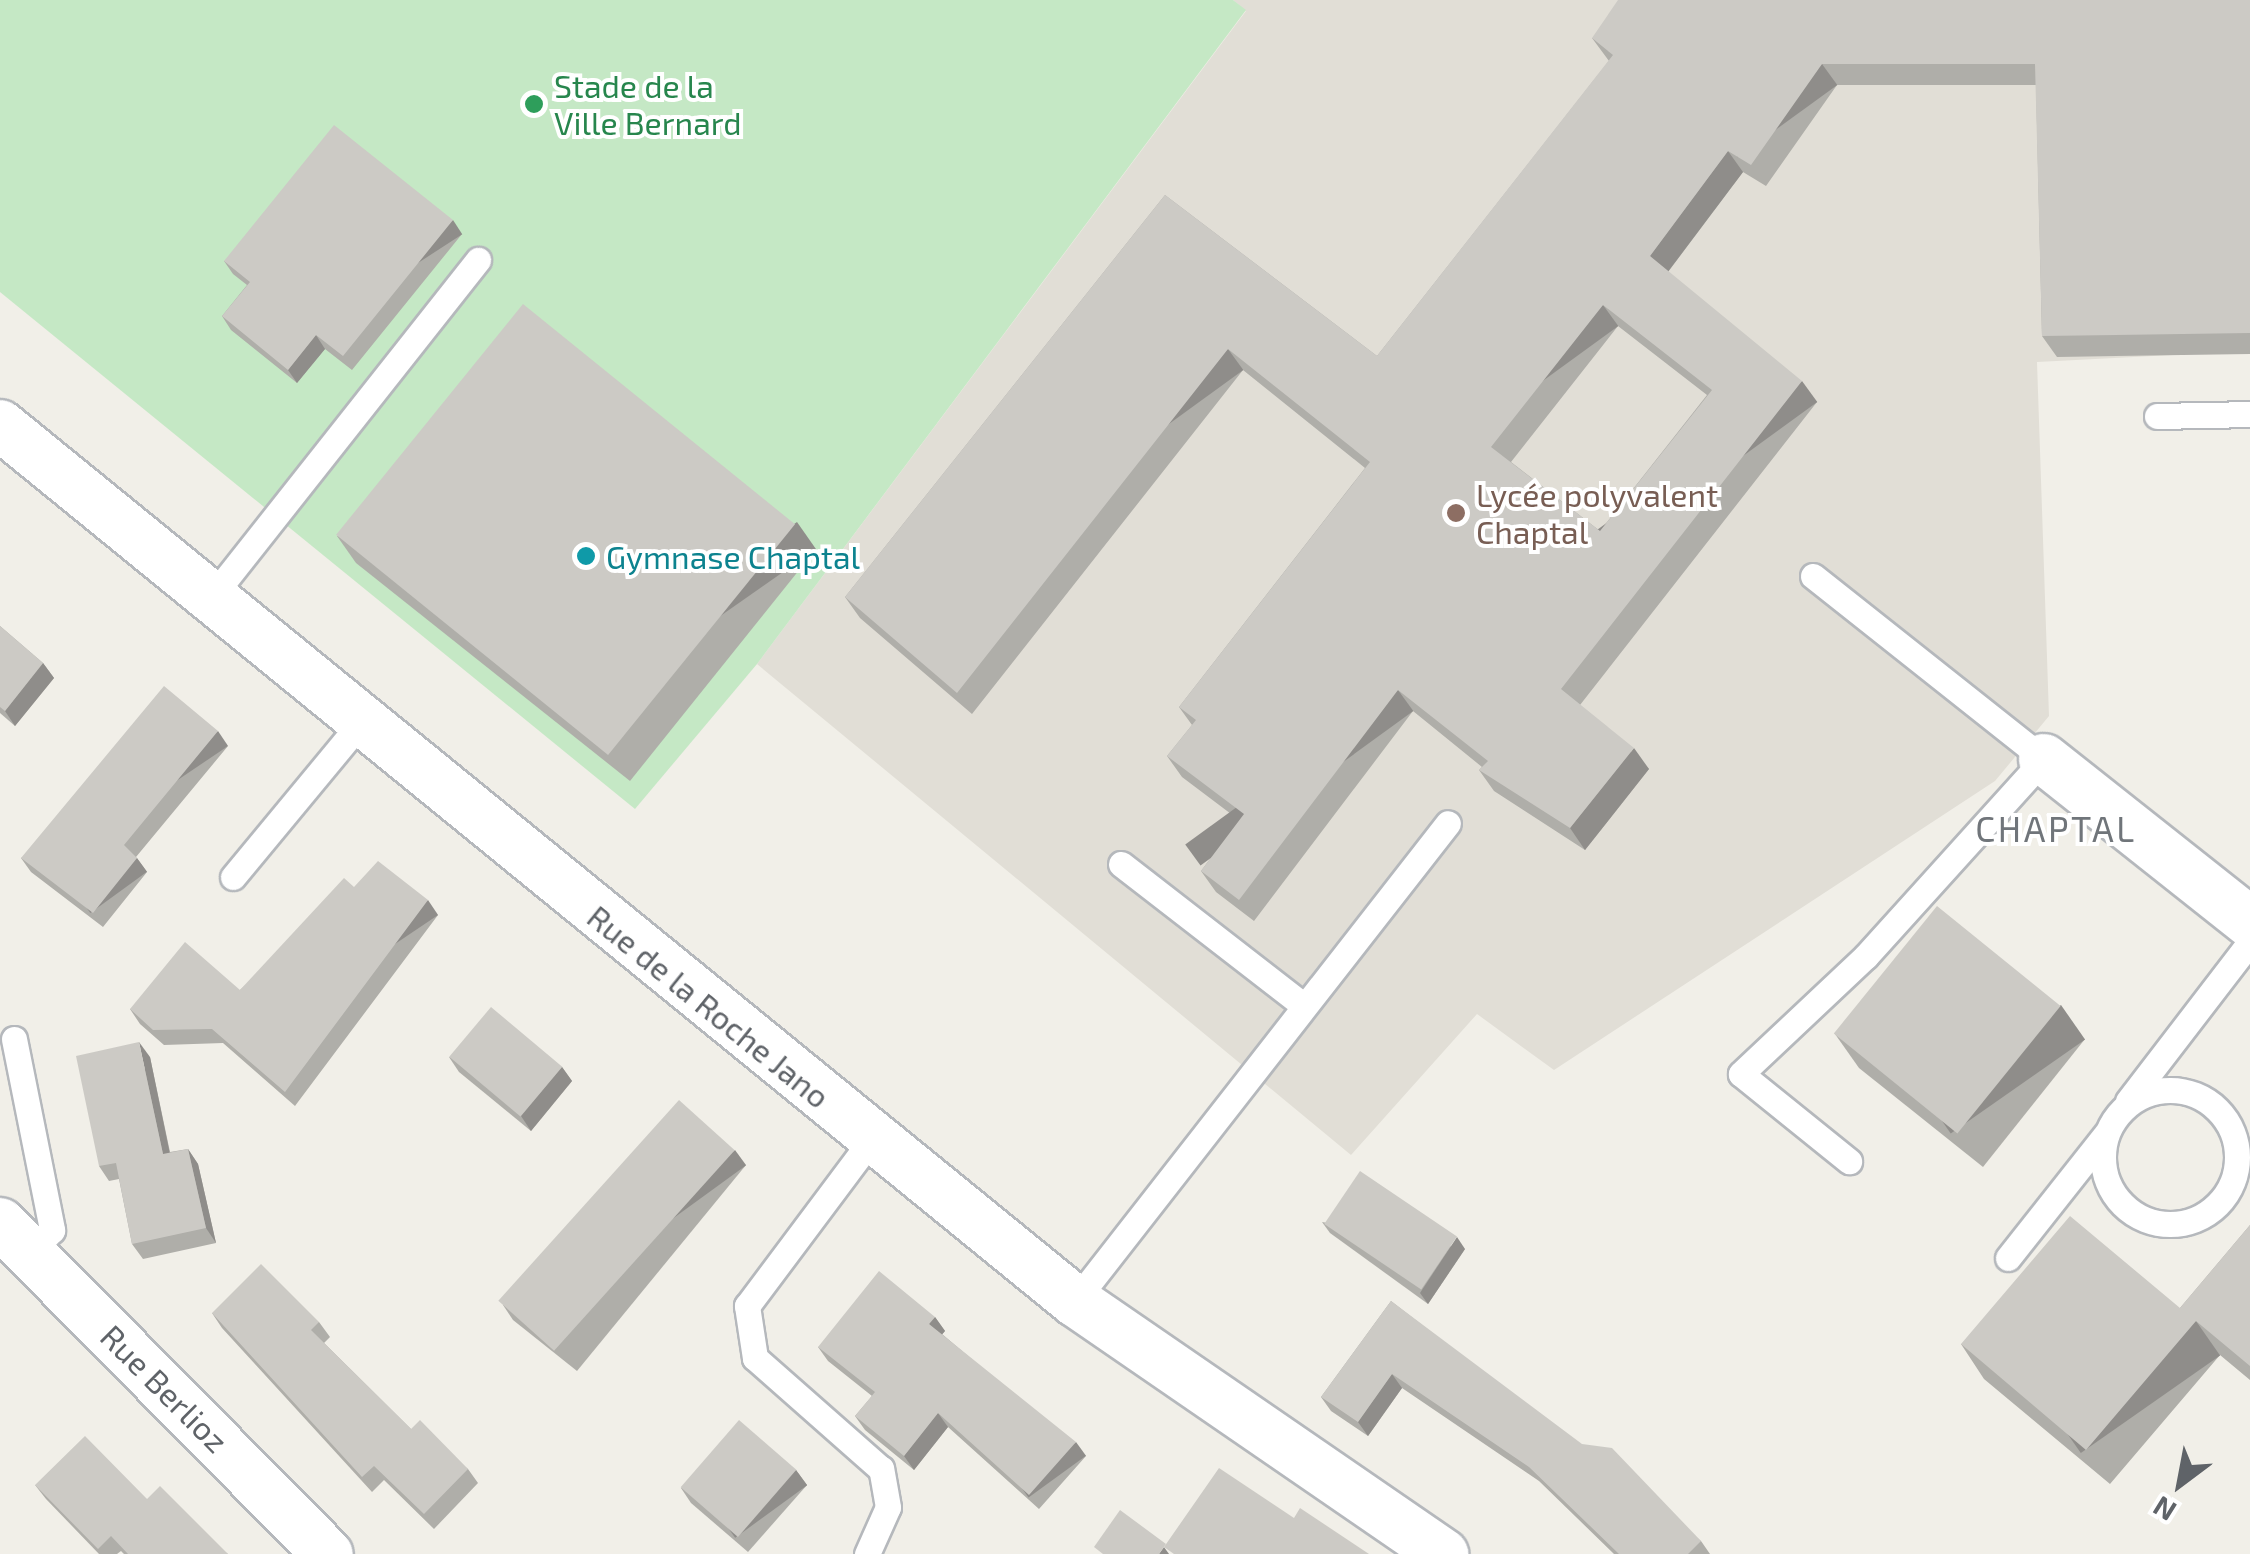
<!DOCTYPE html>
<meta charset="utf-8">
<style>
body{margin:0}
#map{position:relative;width:2250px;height:1554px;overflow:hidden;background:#f1efe8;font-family:"Exo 2",sans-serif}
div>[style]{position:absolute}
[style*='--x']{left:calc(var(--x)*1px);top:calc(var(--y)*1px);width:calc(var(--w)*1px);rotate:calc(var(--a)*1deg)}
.education>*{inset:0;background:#e1ded6}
.green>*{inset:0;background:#c5e8c5}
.roads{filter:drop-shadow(2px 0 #b5b8bc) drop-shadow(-2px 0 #b5b8bc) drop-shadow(0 2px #b5b8bc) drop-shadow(0 -2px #b5b8bc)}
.service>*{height:25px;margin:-12.5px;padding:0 12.5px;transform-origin:12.5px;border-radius:12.5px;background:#fff}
.service>.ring{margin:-12.5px;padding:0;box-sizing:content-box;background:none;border:25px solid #fff;border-radius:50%}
.minor>*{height:50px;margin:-25px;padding:0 25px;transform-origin:25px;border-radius:25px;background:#fff}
.wall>*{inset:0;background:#afaea9}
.shaded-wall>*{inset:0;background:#8f8d8a;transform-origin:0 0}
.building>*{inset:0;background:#cccac5;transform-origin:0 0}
.dots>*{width:28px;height:28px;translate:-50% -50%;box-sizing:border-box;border:5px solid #fff;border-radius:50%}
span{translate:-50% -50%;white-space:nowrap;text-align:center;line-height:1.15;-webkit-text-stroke:8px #fff;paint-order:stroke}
.leisure-label{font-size:32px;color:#27864d}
.left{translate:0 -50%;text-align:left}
.education-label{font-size:32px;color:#785e54}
.culture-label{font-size:32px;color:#0d838f}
.street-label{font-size:32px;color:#5f6368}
.neighbourhood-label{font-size:35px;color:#70757a;letter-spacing:2.5px}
.north{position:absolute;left:2130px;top:1434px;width:100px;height:100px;-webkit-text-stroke:8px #fff;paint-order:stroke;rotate:212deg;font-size:28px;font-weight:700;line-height:40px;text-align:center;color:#5f6368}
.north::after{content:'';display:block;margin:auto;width:35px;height:45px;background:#5f6368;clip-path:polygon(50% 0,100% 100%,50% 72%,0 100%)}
</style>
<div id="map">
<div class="education">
<div style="clip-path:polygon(1233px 0,2250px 0,2250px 351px,2037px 362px,2049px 716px,1995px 781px,1554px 1070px,1477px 1014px,1351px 1155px,757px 664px,1246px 11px)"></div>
</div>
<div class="green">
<div style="clip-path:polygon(0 0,1233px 0,1246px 10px,757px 664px,635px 809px,0 292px)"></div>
</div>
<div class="roads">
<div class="service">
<div style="--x:2157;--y:416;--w:93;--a:-1.2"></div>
<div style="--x:1813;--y:576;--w:295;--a:38.4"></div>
<div style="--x:2044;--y:759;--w:266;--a:132.1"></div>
<div style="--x:1866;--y:956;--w:172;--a:136.7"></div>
<div style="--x:1741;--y:1074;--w:139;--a:38.9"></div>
<div style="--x:211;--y:598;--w:431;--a:-51.7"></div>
<div style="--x:1121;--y:864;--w:230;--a:37.8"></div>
<div style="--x:233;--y:877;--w:202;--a:-50.4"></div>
<div style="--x:14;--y:1039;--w:195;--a:78.7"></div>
<div style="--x:52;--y:1230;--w:32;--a:134"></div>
<div class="ring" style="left:2103px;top:1090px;width:109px;height:109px"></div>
<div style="--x:2128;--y:1101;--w:200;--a:-52.5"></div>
<div style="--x:2008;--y:1258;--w:158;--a:-51.7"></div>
<div style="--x:1075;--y:1301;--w:606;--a:-52.03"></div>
<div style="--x:867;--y:1554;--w:51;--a:-65.9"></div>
<div style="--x:888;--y:1507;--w:39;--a:-100"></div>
<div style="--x:881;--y:1469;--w:168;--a:-138.6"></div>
<div style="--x:755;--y:1358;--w:53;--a:-98.7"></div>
<div style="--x:747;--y:1306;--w:207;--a:-53.2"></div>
</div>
<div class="minor">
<div style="--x:0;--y:425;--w:1387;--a:39.18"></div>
<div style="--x:1075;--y:1301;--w:447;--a:34.5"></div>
<div style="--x:2044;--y:759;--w:263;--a:38.4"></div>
<div style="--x:0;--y:1223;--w:466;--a:45.3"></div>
</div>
</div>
<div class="wall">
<div style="clip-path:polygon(evenodd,2250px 0,2250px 354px,2057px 357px,2042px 336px,2036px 85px,1837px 85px,1766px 186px,1743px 172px,1668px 272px,1817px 402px,1580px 705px,1649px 769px,1585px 850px,1494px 791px,1479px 770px,1482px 767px,1413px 711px,1254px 921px,1216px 892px,1201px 871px,1239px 820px,1182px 777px,1167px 756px,1192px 725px,1179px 707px,1365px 468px,1243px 370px,972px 714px,860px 618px,845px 597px,1165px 195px,1377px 356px,1609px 61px,1592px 38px,2250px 0,1618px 326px,1707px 395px,1600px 531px,1511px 462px,1618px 326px)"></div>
<div style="clip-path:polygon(462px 234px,352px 370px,325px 349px,297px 383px,231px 330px,222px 316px,247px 285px,233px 274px,224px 261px)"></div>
<div style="clip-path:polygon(337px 536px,816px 549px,630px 781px,356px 563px)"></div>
<div style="clip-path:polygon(0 626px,43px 663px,54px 678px,15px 726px,0 713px)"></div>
<div style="clip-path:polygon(228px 746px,136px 857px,147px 872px,103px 927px,31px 872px,21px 858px)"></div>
<div style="clip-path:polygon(354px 887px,438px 915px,295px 1106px,223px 1043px,164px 1045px,140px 1024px,130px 1009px,240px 990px)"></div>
<div style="clip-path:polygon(1835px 1034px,2085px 1039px,1983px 1167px,1859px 1068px)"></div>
<div style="clip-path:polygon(150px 1057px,170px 1152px,188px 1149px,198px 1164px,216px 1243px,143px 1259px,132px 1244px,119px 1179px,109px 1181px,99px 1166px)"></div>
<div style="clip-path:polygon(449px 1057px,562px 1067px,572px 1081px,531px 1131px,459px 1072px)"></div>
<div style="clip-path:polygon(746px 1165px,577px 1371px,513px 1320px,503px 1305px)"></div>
<div style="clip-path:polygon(1322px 1222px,1465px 1249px,1428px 1304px,1330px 1233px)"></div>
<div style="clip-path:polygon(2250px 1225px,2250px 1380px,2220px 1355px,2110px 1484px,1984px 1379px,1961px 1344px,2180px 1308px)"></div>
<div style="clip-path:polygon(1391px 1301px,1701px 1541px,1710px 1554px,1614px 1554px,1539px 1481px,1402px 1388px,1368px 1436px,1331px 1411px,1321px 1397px)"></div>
<div style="clip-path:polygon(212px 1313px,319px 1322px,330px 1337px,324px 1343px,411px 1429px,468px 1469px,478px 1483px,434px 1529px,384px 1480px,372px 1492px,222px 1328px)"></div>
<div style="clip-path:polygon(935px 1317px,945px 1331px,942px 1334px,1086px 1456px,1039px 1509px,948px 1427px,914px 1470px,865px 1430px,855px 1416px,872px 1396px,828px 1361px,818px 1347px)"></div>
<div style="clip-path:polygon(796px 1470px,807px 1485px,748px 1552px,691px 1503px,681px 1488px)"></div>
<div style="clip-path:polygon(35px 1485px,147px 1499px,228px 1554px,124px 1554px,121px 1551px,117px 1554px,99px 1554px,46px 1499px)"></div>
</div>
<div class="shaded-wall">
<div style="left:1822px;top:64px;width:26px;height:123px;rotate:54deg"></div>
<div style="clip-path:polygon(1728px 151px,1743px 172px,1664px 277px,1650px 256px)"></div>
<div style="left:453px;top:220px;width:17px;height:175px;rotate:57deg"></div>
<div style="left:1603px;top:305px;width:26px;height:181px;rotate:54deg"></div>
<div style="clip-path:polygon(316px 335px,325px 349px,297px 383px,288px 370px)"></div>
<div style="left:1228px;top:349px;width:26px;height:438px;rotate:54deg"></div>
<div style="left:1802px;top:381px;width:26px;height:391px;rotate:54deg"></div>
<div style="left:797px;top:522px;width:33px;height:297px;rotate:55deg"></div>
<div style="clip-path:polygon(43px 663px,54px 678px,15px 726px,5px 711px)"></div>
<div style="left:1398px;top:690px;width:26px;height:263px;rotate:54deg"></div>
<div style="left:218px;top:731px;width:18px;height:148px;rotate:56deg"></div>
<div style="clip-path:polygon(1634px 748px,1649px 769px,1585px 850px,1570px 828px)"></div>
<div style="left:137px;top:858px;width:17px;height:70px;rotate:54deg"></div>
<div style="left:428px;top:900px;width:18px;height:239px;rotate:56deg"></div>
<div style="left:2061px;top:1005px;width:42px;height:164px;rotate:55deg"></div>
<div style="clip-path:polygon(139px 1042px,150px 1057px,173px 1169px,163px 1154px)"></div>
<div style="clip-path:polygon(562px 1067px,572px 1081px,531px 1131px,521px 1116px)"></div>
<div style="clip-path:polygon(188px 1149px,198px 1164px,216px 1243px,206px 1228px)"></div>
<div style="left:735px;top:1150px;width:19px;height:266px;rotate:54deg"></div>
<div style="clip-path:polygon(1457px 1237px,1465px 1249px,1428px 1304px,1420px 1293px)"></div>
<div style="clip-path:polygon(935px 1317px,945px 1331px,939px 1338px,929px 1324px)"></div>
<div style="left:2196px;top:1321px;width:42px;height:170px;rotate:55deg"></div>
<div style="clip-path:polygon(1392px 1374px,1402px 1388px,1368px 1436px,1358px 1422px)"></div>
<div style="clip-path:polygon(938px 1413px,948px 1427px,914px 1470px,904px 1456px)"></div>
<div style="left:1076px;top:1442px;width:17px;height:71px;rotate:54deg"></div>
<div style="left:796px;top:1470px;width:19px;height:89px;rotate:54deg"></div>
<div style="clip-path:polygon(1164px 1547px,1169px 1554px,1159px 1554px)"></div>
</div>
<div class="building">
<div style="clip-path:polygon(evenodd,1618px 0,2250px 0,2250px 333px,2042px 336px,2035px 64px,1822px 64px,1751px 165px,1728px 151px,1650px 256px,1802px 381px,1561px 689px,1634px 748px,1570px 828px,1479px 770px,1488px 761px,1398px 690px,1239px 900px,1201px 871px,1244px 814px,1167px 756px,1196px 720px,1179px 707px,1370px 462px,1228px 349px,957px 693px,845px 597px,1165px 195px,1377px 356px,1613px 55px,1592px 38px,1618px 0,1603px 305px,1712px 390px,1600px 531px,1491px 447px,1603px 305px)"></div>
<div style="clip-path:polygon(334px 125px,453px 220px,343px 356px,316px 335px,288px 370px,222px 316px,250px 282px,224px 261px)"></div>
<div style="left:523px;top:304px;width:350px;height:297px;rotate:39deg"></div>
<div style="clip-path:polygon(0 626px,43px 663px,5px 711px,0 707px)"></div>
<div style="clip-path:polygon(164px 686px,218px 731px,124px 845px,137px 858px,93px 913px,21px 858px)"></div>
<div style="clip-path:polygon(378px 861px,428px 900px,285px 1092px,212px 1029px,153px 1030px,130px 1009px,185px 942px,240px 990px,344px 878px,354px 887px)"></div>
<div style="left:1937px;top:906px;width:159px;height:164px;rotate:39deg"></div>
<div style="left:491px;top:1007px;width:93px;height:65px;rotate:40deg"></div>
<div style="clip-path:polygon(139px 1042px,163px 1154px,188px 1149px,206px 1228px,132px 1244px,116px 1163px,99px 1166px,76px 1056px)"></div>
<div style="left:679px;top:1100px;width:75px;height:270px;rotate:42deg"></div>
<div style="left:1360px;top:1171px;width:117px;height:64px;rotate:34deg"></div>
<div style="clip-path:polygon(2070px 1216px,2180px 1308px,2250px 1225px,2250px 1366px,2196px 1321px,2086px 1450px,1961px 1344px)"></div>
<div style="clip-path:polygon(261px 1264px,319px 1322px,311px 1330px,411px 1429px,420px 1420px,468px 1469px,424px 1514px,374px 1466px,362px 1477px,212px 1313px)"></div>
<div style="clip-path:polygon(879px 1271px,935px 1317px,929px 1324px,1076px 1442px,1029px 1495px,938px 1413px,904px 1456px,855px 1416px,875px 1392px,818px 1347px)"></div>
<div style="clip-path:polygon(1391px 1301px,1582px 1444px,1612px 1448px,1701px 1541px,1688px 1554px,1619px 1554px,1529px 1467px,1392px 1374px,1358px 1422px,1321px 1397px)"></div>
<div style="left:739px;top:1420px;width:76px;height:89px;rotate:41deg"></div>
<div style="clip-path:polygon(85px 1436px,147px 1499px,160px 1486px,228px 1554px,128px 1554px,111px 1536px,98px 1549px,35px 1485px)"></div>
<div style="clip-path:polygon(1219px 1468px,1294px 1518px,1300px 1508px,1369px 1554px,1174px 1554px,1164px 1547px)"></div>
<div style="clip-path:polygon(1120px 1510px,1166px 1544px,1159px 1554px,1103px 1554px,1094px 1547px)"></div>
</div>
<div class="dots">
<div style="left:534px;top:104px;background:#2e9e5b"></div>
<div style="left:1456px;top:513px;background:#8d6e63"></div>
<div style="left:586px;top:556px;background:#0f9aa8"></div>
</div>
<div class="leisure-label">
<span class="left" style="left:554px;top:104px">Stade de la<br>Ville Bernard</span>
</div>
<div class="education-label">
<span class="left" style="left:1476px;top:513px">Lycée polyvalent<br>Chaptal</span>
</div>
<div class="culture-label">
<span class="left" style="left:606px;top:556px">Gymnase Chaptal</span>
</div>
<div class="street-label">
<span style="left:709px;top:1006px;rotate:39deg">Rue de la Roche Jano</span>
<span style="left:165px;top:1388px;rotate:45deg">Rue Berlioz</span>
</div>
<div class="neighbourhood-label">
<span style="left:2056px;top:828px">CHAPTAL</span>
</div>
<div class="north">N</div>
</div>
